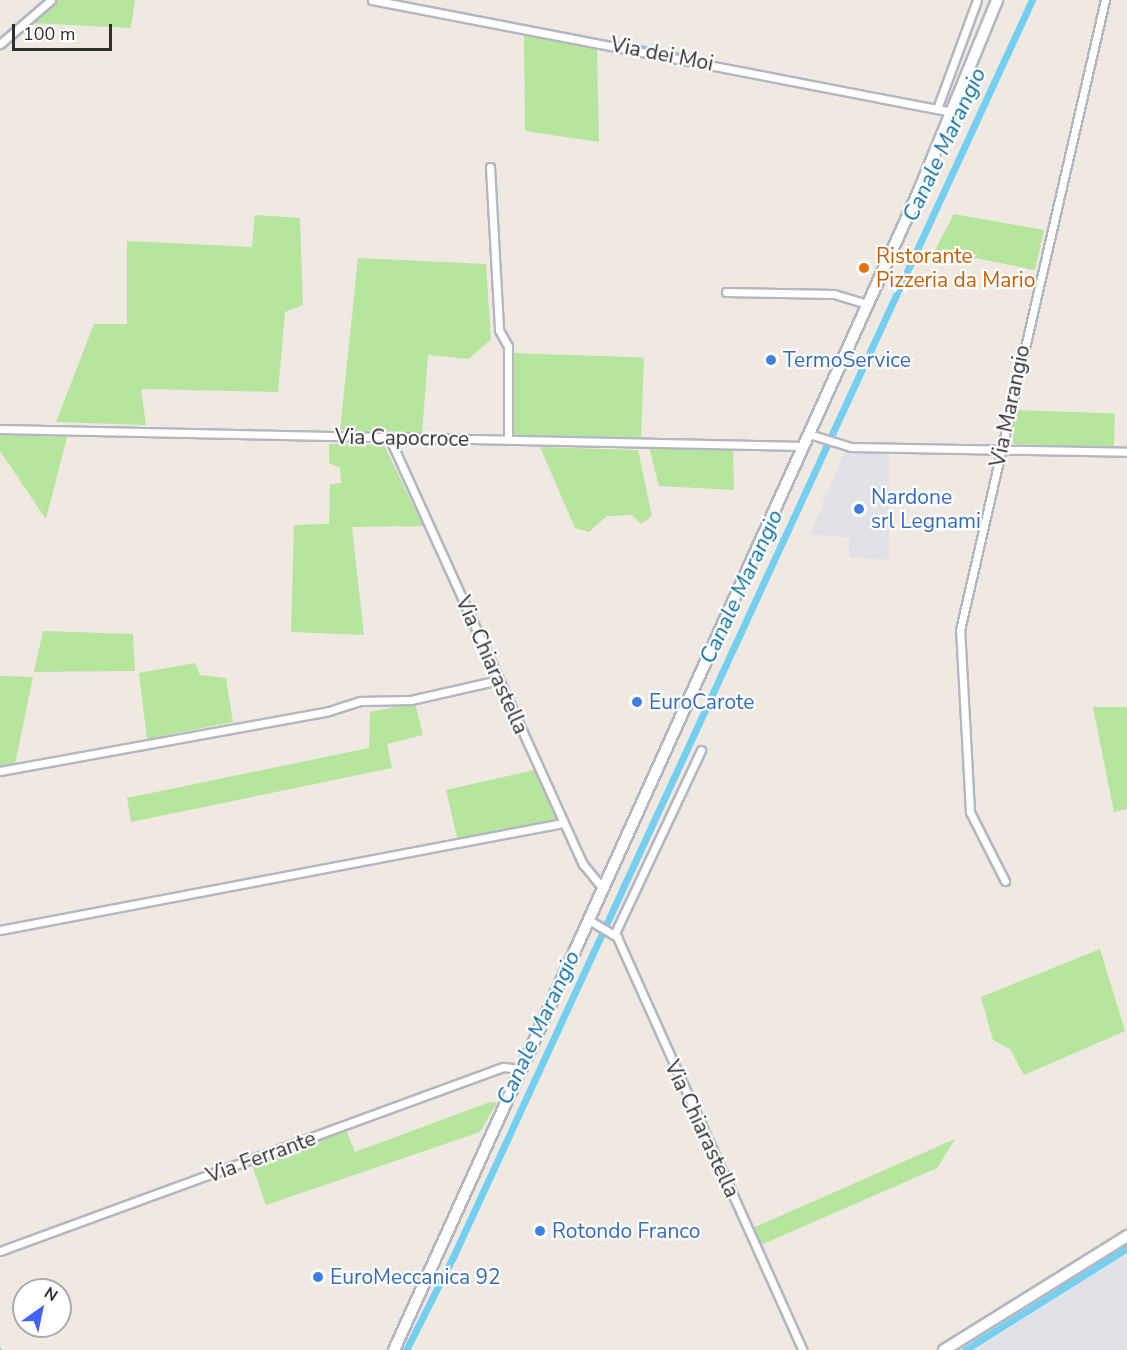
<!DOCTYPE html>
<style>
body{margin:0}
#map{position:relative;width:1127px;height:1350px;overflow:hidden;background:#efe9e1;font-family:"Nunito Sans",sans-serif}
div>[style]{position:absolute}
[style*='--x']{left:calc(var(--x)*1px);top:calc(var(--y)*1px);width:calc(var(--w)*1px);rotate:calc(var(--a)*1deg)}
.industrial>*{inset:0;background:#e3e1e8}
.green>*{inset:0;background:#b6e59e;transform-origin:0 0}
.stream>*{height:2px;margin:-1px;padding:0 1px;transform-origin:1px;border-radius:1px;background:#75cff0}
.canal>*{height:7px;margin:-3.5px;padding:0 3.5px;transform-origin:3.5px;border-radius:3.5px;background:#75cff0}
.roads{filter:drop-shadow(2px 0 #b4b7c1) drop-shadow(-2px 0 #b4b7c1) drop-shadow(0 2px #b4b7c1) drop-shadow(0 -2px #b4b7c1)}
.street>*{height:7px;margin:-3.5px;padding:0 3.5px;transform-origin:3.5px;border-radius:3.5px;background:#fff}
.secondary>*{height:10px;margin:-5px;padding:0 5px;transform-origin:5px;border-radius:5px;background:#fff}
.dots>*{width:16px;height:16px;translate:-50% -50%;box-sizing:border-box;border:3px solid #fff;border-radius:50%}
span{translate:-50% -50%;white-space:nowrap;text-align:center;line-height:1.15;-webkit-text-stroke:4.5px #fff;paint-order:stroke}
.street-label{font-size:21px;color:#2e2e2e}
.food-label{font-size:21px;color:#c56008}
.left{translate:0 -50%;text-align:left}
.shop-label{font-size:21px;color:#366cbe}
.water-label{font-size:22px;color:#0d6fa3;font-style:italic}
.north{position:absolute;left:12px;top:1278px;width:60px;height:60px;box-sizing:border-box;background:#fff;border:2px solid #ababab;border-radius:50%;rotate:33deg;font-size:16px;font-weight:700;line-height:24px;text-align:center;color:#2e2e2e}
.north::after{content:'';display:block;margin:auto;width:21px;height:27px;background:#4264fb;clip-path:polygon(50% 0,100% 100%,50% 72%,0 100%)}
.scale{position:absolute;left:12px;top:24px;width:100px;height:27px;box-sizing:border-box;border:3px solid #2e2e2e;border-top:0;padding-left:8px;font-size:18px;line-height:21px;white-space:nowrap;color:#2e2e2e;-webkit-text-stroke:4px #fff;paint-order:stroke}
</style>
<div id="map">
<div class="industrial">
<div style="clip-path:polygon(845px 451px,889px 451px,889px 560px,849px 557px,849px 538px,810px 534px)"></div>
<div style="clip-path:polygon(1127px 1254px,1127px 1350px,976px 1350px,1075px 1285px)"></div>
</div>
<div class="green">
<div style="clip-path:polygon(57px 0,135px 0,131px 28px,31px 23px)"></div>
<div style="clip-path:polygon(524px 33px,597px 48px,599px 142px,525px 131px)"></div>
<div style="clip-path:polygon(954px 214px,1044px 230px,1035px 270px,935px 250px)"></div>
<div style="clip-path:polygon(255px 215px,300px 218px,303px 305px,285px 312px,278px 392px,141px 389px,146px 425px,56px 422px,94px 324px,127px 324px,127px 241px,252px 247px)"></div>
<div style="clip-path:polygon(358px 258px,486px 264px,491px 339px,469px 359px,428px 355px,422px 435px,340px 430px)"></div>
<div style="left:513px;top:353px;width:131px;height:82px;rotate:2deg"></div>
<div style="left:1014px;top:410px;width:101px;height:34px;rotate:2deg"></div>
<div style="clip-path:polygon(0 434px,67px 437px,46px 519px,0 451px)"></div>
<div style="clip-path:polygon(329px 444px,384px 445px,423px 526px,352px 527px,364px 635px,291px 632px,294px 525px,329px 524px,330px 484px,341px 483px,340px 468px,329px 463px)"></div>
<div style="clip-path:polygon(540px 447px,638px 450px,652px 516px,641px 524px,632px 515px,607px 516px,589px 532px,575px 528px)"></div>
<div style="clip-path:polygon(649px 447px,733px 448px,734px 490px,659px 486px)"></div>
<div style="clip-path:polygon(43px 631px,133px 634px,135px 671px,34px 672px)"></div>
<div style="clip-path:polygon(195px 663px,200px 675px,226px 678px,233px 722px,147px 739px,139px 673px)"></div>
<div style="clip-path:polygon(0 676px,33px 677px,15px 764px,0 766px)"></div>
<div style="clip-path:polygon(415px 703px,423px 735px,387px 744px,392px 768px,131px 822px,127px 798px,369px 748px,370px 712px)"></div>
<div style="clip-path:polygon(1093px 707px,1127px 707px,1127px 809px,1114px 812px)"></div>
<div style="clip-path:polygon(534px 770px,557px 819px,554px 822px,458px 842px,446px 790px)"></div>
<div style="clip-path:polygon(1100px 949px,1125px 1031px,1024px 1075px,1010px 1049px,993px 1040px,981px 997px)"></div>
<div style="clip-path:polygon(490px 1102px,497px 1103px,480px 1132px,266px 1205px,252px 1165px,346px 1130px,355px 1152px)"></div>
<div style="clip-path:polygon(955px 1139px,937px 1168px,761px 1245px,753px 1228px)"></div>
</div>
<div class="stream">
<div style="--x:393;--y:0;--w:22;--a:10"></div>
<div style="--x:421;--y:5;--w:212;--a:10.9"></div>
<div style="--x:636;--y:45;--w:72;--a:11.2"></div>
<div style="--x:0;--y:1349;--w:1;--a:45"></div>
</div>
<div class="canal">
<div style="--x:406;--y:1350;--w:104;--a:-63.2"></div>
<div style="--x:453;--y:1257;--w:1384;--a:-65.27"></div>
<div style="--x:965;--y:1350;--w:191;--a:-32.2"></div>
</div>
<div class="roads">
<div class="street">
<div style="--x:372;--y:0;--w:591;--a:10.93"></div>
<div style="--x:0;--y:44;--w:67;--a:-40.8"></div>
<div style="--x:938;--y:106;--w:113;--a:-69.8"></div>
<div style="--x:490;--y:167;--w:163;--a:86.8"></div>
<div style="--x:499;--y:330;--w:18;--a:61"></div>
<div style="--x:508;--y:346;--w:94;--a:90"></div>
<div style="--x:726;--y:292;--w:108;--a:1.1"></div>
<div style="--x:834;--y:294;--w:34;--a:17"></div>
<div style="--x:0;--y:429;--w:804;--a:1.21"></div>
<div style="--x:809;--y:434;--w:44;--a:17.2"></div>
<div style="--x:851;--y:447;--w:276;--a:1"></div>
<div style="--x:389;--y:437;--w:469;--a:65.6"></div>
<div style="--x:583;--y:864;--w:32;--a:51"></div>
<div style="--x:0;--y:771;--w:334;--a:-10.3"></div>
<div style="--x:329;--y:711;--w:33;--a:-18"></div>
<div style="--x:360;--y:701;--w:51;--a:-1.1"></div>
<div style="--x:411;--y:700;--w:90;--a:-12.8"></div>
<div style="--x:1005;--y:881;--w:77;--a:-116.9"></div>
<div style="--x:970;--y:812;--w:182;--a:-93.1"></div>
<div style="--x:960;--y:630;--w:646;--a:-77.04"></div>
<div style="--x:589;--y:920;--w:33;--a:31"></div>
<div style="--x:617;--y:937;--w:453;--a:65.8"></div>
<div style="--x:0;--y:930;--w:573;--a:-10.76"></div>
<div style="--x:615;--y:933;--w:202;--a:-64.8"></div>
<div style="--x:0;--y:1251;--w:536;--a:-20.09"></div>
<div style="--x:503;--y:1067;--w:18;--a:6"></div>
</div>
<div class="secondary">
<div style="--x:394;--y:1350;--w:1270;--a:-65.63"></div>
<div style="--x:918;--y:193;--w:209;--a:-67.7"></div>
<div style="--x:944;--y:1350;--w:216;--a:-31.9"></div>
</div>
</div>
<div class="dots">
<div style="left:864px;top:268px;background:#e8710a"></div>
<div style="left:771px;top:360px;background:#3f7fe0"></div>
<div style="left:859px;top:509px;background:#3f7fe0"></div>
<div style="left:637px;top:702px;background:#3f7fe0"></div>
<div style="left:540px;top:1231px;background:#3f7fe0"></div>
<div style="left:318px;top:1277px;background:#3f7fe0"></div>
</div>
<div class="street-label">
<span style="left:662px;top:54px;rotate:11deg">Via dei Moi</span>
<span style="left:1010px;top:406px;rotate:-78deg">Via Marangio</span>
<span style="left:402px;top:438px;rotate:1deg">Via Capocroce</span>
<span style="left:492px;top:665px;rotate:66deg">Via Chiarastella</span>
<span style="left:702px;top:1129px;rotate:65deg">Via Chiarastella</span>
<span style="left:261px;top:1157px;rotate:-20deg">Via Ferrante</span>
</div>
<div class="food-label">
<span class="left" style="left:876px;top:268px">Ristorante<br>Pizzeria da Mario</span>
</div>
<div class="shop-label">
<span class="left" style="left:783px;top:360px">TermoService</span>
<span class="left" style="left:871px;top:509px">Nardone<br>srl Legnami</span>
<span class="left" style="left:649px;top:702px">EuroCarote</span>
<span class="left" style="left:552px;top:1231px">Rotondo Franco</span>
<span class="left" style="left:330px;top:1277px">EuroMeccanica 92</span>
</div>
<div class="water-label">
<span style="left:945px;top:145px;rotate:-65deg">Canale Marangio</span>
<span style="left:742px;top:587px;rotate:-65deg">Canale Marangio</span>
<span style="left:539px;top:1028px;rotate:-65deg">Canale Marangio</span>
</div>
<div class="north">N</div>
<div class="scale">100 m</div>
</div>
